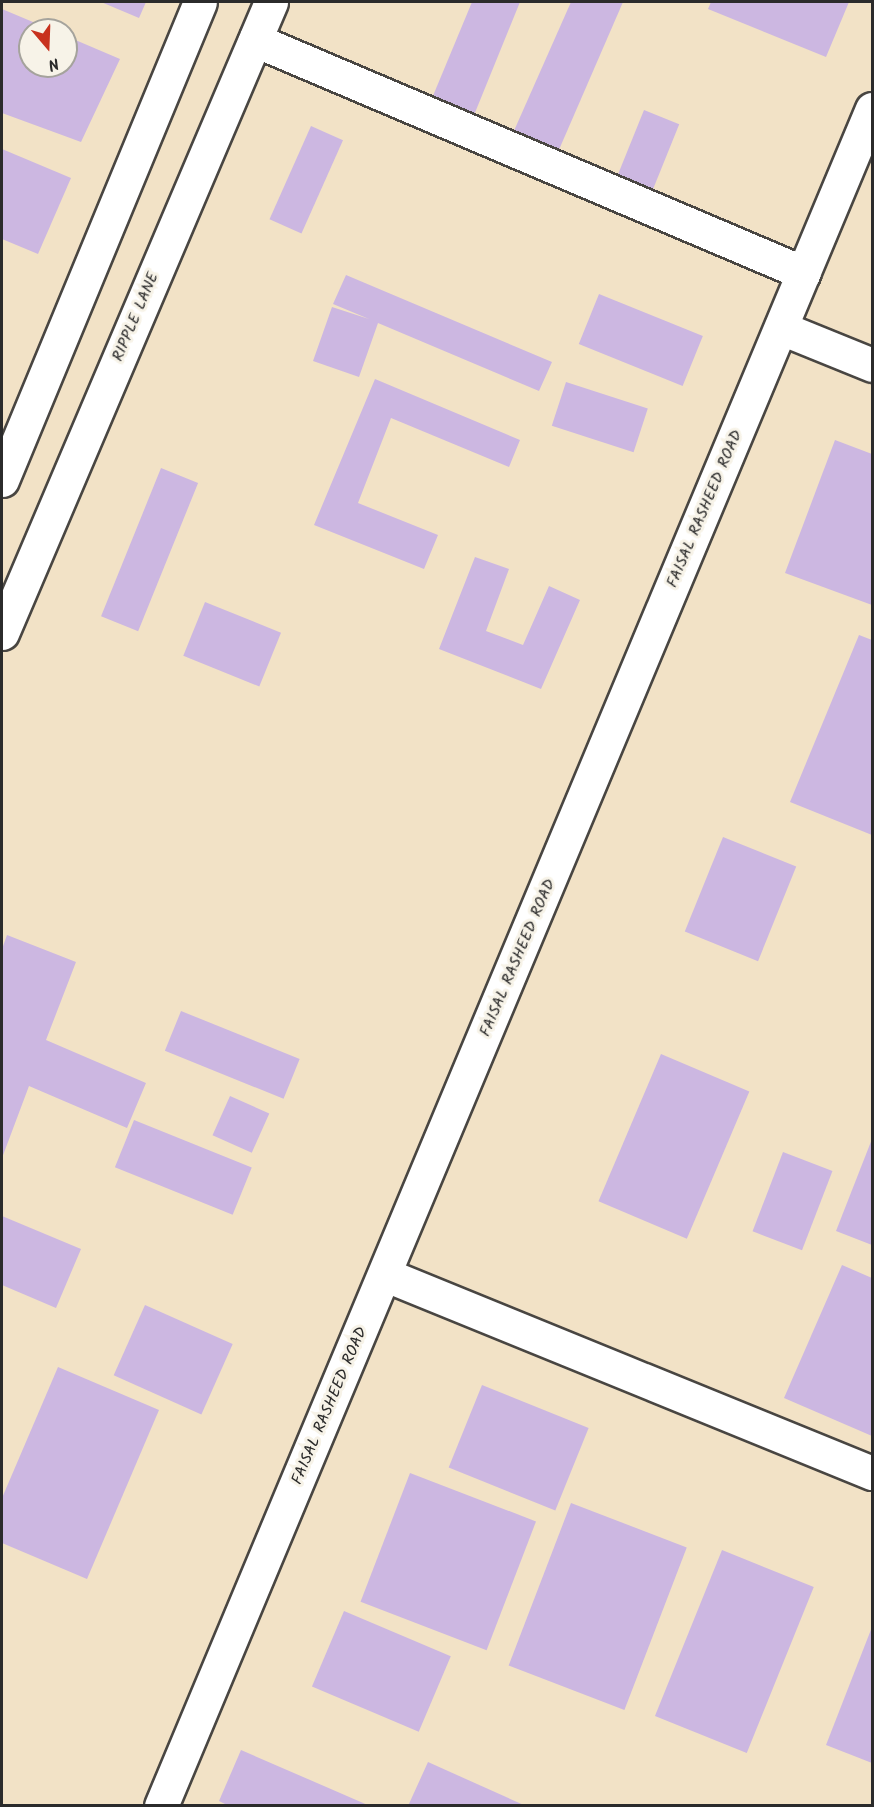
<!DOCTYPE html>
<style>
body{margin:0}
#map{position:relative;width:874px;height:1807px;overflow:hidden;background:#f2e2c6;font-family:Kalam,sans-serif}
div>[style]{position:absolute}
[style*='--x']{left:calc(var(--x)*1px);top:calc(var(--y)*1px);width:calc(var(--w)*1px);rotate:calc(var(--a)*1deg)}
.building>*{inset:0;background:#ccb7e1;transform-origin:0 0}
.roads{filter:drop-shadow(2px 0 #494642) drop-shadow(-2px 0 #494642) drop-shadow(0 2px #494642) drop-shadow(0 -2px #494642)}
.minor>*{height:33px;margin:-16.5px;padding:0 16.5px;transform-origin:16.5px;border-radius:16.5px;background:#fff}
span{translate:-50% -50%;white-space:nowrap;text-align:center;line-height:1.15;-webkit-text-stroke:6px #f7f3e8;paint-order:stroke}
.street-label{font-size:16px;color:#2b2b2b}
.frame{position:absolute;inset:0;border:3px solid #2b2b2b;pointer-events:none}
.north{position:absolute;left:18px;top:18px;width:60px;height:60px;box-sizing:border-box;background:#f7f3e8;border:2px solid #a5a39c;border-radius:50%;rotate:161deg;font-size:16px;font-weight:700;line-height:24px;text-align:center;color:#2b2b2b}
.north::after{content:'';display:block;margin:auto;width:21px;height:27px;background:#c8321e;clip-path:polygon(50% 0,100% 100%,50% 72%,0 100%)}
</style>
<div id="map">
<div class="building">
<div style="clip-path:polygon(101px 2px,146px 2px,139px 18px)"></div>
<div style="clip-path:polygon(472px 2px,520px 2px,472px 120px,430px 103px)"></div>
<div style="clip-path:polygon(571px 2px,623px 2px,558px 152px,513px 133px)"></div>
<div style="clip-path:polygon(711px 2px,849px 2px,826px 57px,708px 9px)"></div>
<div style="clip-path:polygon(2px 9px,52px 30px,30px 30px,30px 66px,66px 66px,66px 36px,120px 59px,81px 142px,2px 113px)"></div>
<div style="left:644px;top:110px;width:38px;height:76px;rotate:22deg"></div>
<div style="left:311px;top:126px;width:35px;height:102px;rotate:24deg"></div>
<div style="clip-path:polygon(2px 149px,71px 178px,38px 254px,2px 239px)"></div>
<div style="clip-path:polygon(346px 275px,552px 362px,539px 391px,378px 323px,359px 377px,313px 361px,332px 307px,369px 319px,333px 304px)"></div>
<div style="left:599px;top:294px;width:112px;height:54px;rotate:22deg"></div>
<div style="clip-path:polygon(375px 379px,520px 440px,509px 467px,391px 418px,358px 503px,438px 535px,424px 569px,314px 525px)"></div>
<div style="left:566px;top:382px;width:86px;height:46px;rotate:18deg"></div>
<div style="clip-path:polygon(835px 440px,872px 454px,872px 605px,785px 573px)"></div>
<div style="left:161px;top:468px;width:40px;height:160px;rotate:22deg"></div>
<div style="clip-path:polygon(475px 557px,509px 569px,486px 631px,523px 645px,549px 586px,580px 600px,541px 689px,439px 649px)"></div>
<div style="left:205px;top:602px;width:82px;height:58px;rotate:22deg"></div>
<div style="clip-path:polygon(859px 635px,872px 640px,872px 835px,790px 802px)"></div>
<div style="left:723px;top:837px;width:79px;height:102px;rotate:22deg"></div>
<div style="clip-path:polygon(7px 935px,76px 962px,46px 1040px,146px 1083px,127px 1128px,29px 1086px,2px 1158px,2px 949px)"></div>
<div style="left:181px;top:1011px;width:128px;height:43px;rotate:22deg"></div>
<div style="left:661px;top:1054px;width:96px;height:160px;rotate:23deg"></div>
<div style="left:230px;top:1096px;width:43px;height:43px;rotate:24deg"></div>
<div style="left:134px;top:1120px;width:127px;height:51px;rotate:22deg"></div>
<div style="clip-path:polygon(872px 1139px,872px 1245px,836px 1231px)"></div>
<div style="left:783px;top:1152px;width:53px;height:85px;rotate:21deg"></div>
<div style="clip-path:polygon(2px 1216px,81px 1249px,56px 1308px,2px 1285px)"></div>
<div style="clip-path:polygon(842px 1265px,872px 1278px,872px 1436px,784px 1398px)"></div>
<div style="left:145px;top:1305px;width:96px;height:77px;rotate:24deg"></div>
<div style="clip-path:polygon(58px 1367px,159px 1410px,87px 1579px,2px 1543px,2px 1498px)"></div>
<div style="left:482px;top:1385px;width:115px;height:89px;rotate:22deg"></div>
<div style="left:410px;top:1473px;width:135px;height:138px;rotate:21deg"></div>
<div style="left:571px;top:1503px;width:124px;height:174px;rotate:21deg"></div>
<div style="left:722px;top:1550px;width:99px;height:179px;rotate:22deg"></div>
<div style="left:344px;top:1611px;width:116px;height:82px;rotate:23deg"></div>
<div style="clip-path:polygon(872px 1627px,872px 1763px,826px 1745px)"></div>
<div style="clip-path:polygon(241px 1750px,370px 1806px,229px 1806px,219px 1801px)"></div>
<div style="clip-path:polygon(428px 1762px,526px 1806px,408px 1806px)"></div>
</div>
<div class="roads">
<div class="minor">
<div style="--x:255;--y:40;--w:596;--a:23"></div>
<div style="--x:781;--y:328;--w:98;--a:22.1"></div>
<div style="--x:2;--y:480;--w:517;--a:-67.5"></div>
<div style="--x:2;--y:633;--w:686;--a:-66.91"></div>
<div style="--x:386;--y:1275;--w:525;--a:22.17"></div>
<div style="--x:161;--y:1806;--w:1840;--a:-67.27"></div>
</div>
</div>
<div class="street-label">
<span style="left:136px;top:317px;rotate:-67deg">RIPPLE LANE</span>
<span style="left:705px;top:509px;rotate:-67deg">FAISAL RASHEED ROAD</span>
<span style="left:518px;top:958px;rotate:-67deg">FAISAL RASHEED ROAD</span>
<span style="left:330px;top:1406px;rotate:-67deg">FAISAL RASHEED ROAD</span>
</div>
<div class="frame"></div>
<div class="north">N</div>
</div>
